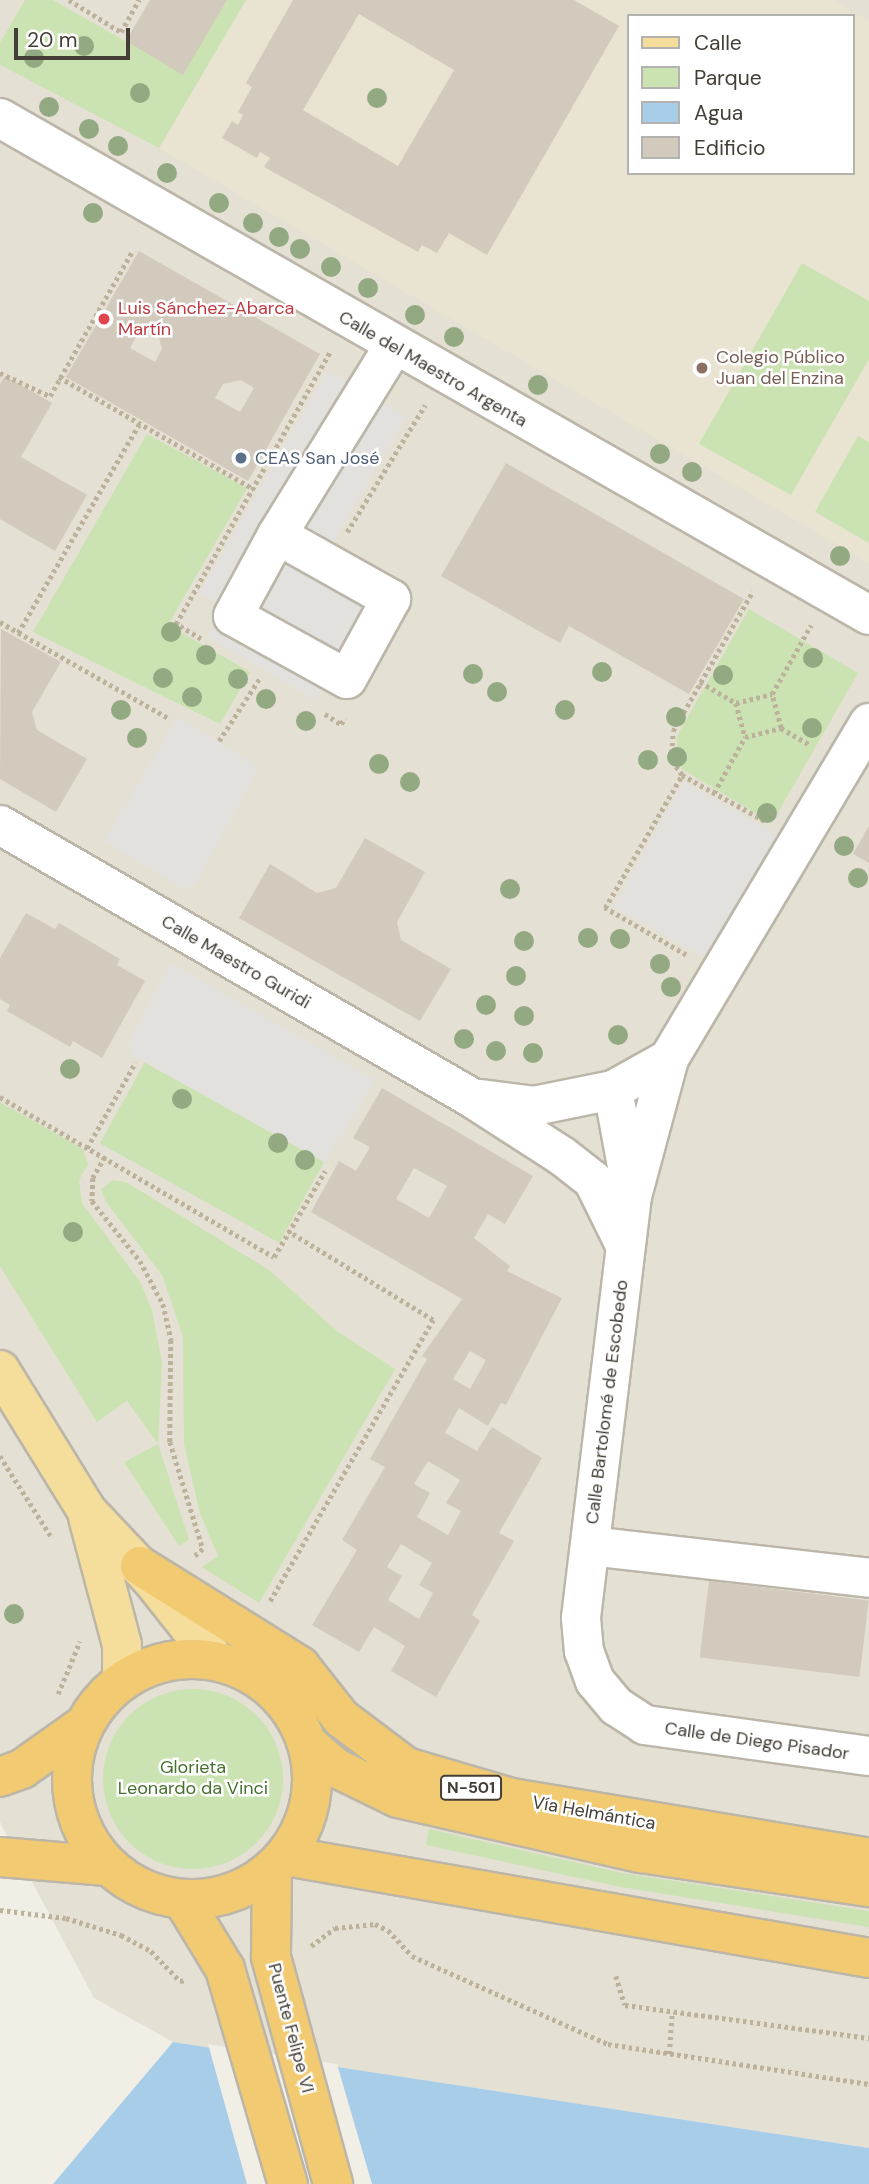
<!DOCTYPE html>
<meta charset="utf-8">
<style>
body{margin:0}
#map{position:relative;width:869px;height:2184px;overflow:hidden;background:#f1eee6;font-family:"DM Sans",sans-serif}
div>[style]{position:absolute}
[style*='--x']{left:calc(var(--x)*1px);top:calc(var(--y)*1px);width:calc(var(--w)*1px);rotate:calc(var(--a)*1deg)}
.residential>*{inset:0;background:#e5e0d4}
.education>*{inset:0;background:#e9e3d1}
.green>*{inset:0;background:#cbe2b2;transform-origin:0 0}
.round{border-radius:50%}
.parking>*{inset:0;background:#e3e1de;transform-origin:0 0}
.water>*{inset:0;background:#a7cde9}
.pier>*{inset:0;background:#f1eee6}
.building>*{inset:0;background:#d2cabc;transform-origin:0 0}
.path>*{height:4.5px;margin-top:-2.25px;transform-origin:0;background:repeating-linear-gradient(90deg,#bcb29c 0 3.5px,transparent 0 7px)}
.roads{filter:drop-shadow(2px 0 #bcb6a9) drop-shadow(-2px 0 #bcb6a9) drop-shadow(0 2px #bcb6a9) drop-shadow(0 -2px #bcb6a9)}
.minor>*{height:38px;margin:-19px;padding:0 19px;transform-origin:19px;border-radius:19px;background:#fff}
.major>*{height:38px;margin:-19px;padding:0 19px;transform-origin:19px;border-radius:19px;background:#f5de9b}
.highway>*{height:38px;margin:-19px;padding:0 19px;transform-origin:19px;border-radius:19px;background:#f1ca71}
.highway>.ring{margin:-19px;padding:0;box-sizing:content-box;background:none;border:38px solid #f1ca71;border-radius:50%}
.trees>*{width:20px;height:20px;margin:-10px;border-radius:50%;background:#93a981}
.dots>*{width:19px;height:19px;translate:-50% -50%;box-sizing:border-box;border:4px solid #fff;border-radius:50%}
span{translate:-50% -50%;white-space:nowrap;text-align:center;line-height:1.15;-webkit-text-stroke:5px #fff;paint-order:stroke}
.shield-label span{padding:2px 5px;background:#fff;border:2px solid;border-radius:5px;-webkit-text-stroke-width:0}
.shield-label{font-size:16px;color:#433e36;font-weight:700}
.health-label{font-size:18px;color:#be3a42}
.left{translate:0 -50%;text-align:left}
.education-label{font-size:18px;color:#785e54}
.street-label{font-size:18px;color:#433e36}
.service-label{font-size:18px;color:#4e5e75}
.park-label{font-size:18px;color:#46702e}
.legend{position:absolute;left:627px;top:14px;width:228px;height:161px;box-sizing:border-box;background:#fff;border:2px solid #b4b2af;margin:0;padding:9px 12px;list-style:none;font-size:21px;color:#433e36}
.legend li{display:flex;align-items:center;gap:14px;height:35px}
.legend b{width:35px;border:2px solid #b4b2af}
.scale{position:absolute;left:14px;top:28px;width:116px;height:32px;box-sizing:border-box;border:4px solid #433e36;border-top:0;padding-left:9px;font-size:21px;line-height:24px;white-space:nowrap;color:#433e36;-webkit-text-stroke:5px #fff;paint-order:stroke}
</style>
<div id="map">
<div class="residential">
<div style="clip-path:polygon(evenodd,0 0,869px 0,869px 2148px,173px 2042px,94px 1998px,0 1822px,0 0,629px 16px,853px 16px,853px 173px,629px 173px,629px 16px)"></div>
</div>
<div class="education">
<div style="clip-path:polygon(evenodd,246px 0,832px 0,869px 21px,869px 563px,159px 148px,246px 0,629px 16px,853px 16px,853px 173px,629px 173px,629px 16px)"></div>
</div>
<div class="green">
<div style="clip-path:polygon(25px 0,53px 0,183px 74px,227px 0,246px 0,159px 148px,0 65px,0 43px)"></div>
<div style="clip-path:polygon(802px 263px,869px 301px,869px 359px,791px 495px,699px 444px)"></div>
<div style="clip-path:polygon(147px 434px,247px 488px,168px 625px,250px 672px,220px 724px,33px 632px)"></div>
<div style="clip-path:polygon(858px 436px,869px 442px,869px 543px,815px 512px)"></div>
<div style="clip-path:polygon(749px 609px,858px 673px,772px 823px,682px 769px,677px 759px,677px 736px)"></div>
<div style="left:145px;top:1062px;width:205px;height:93px;rotate:29deg"></div>
<div style="clip-path:polygon(0 1102px,83px 1149px,88px 1164px,79px 1180px,82px 1203px,140px 1282px,152px 1310px,162px 1363px,158px 1444px,189px 1540px,179px 1546px,124px 1462px,158px 1444px,127px 1401px,97px 1422px,0 1266px)"></div>
<div style="clip-path:polygon(113px 1180px,126px 1182px,269px 1270px,337px 1331px,395px 1369px,259px 1603px,202px 1567px,218px 1556px,200px 1513px,184px 1444px,183px 1337px,162px 1275px,106px 1202px,101px 1189px)"></div>
<div class="round" style="left:103px;top:1689px;width:180px;height:180px"></div>
<div style="clip-path:polygon(429px 1829px,622px 1873px,869px 1911px,869px 1927px,621px 1887px,426px 1845px)"></div>
</div>
<div class="parking">
<div style="clip-path:polygon(328px 370px,406px 417px,332px 543px,413px 592px,353px 688px,329px 675px,315px 700px,207px 636px,225px 606px,199px 594px)"></div>
<div style="clip-path:polygon(178px 717px,253px 763px,256px 772px,194px 886px,183px 888px,104px 841px)"></div>
<div style="left:683px;top:782px;width:118px;height:143px;rotate:29deg"></div>
<div style="clip-path:polygon(171px 963px,375px 1080px,324px 1162px,133px 1056px,129px 1042px)"></div>
</div>
<div class="water">
<div style="clip-path:polygon(173px 2042px,869px 2148px,869px 2184px,53px 2184px)"></div>
</div>
<div class="pier">
<div style="clip-path:polygon(208px 2044px,337px 2064px,372px 2184px,247px 2184px)"></div>
</div>
<div class="building">
<div style="clip-path:polygon(150px 0,227px 0,183px 75px,126px 41px)"></div>
<div style="clip-path:polygon(evenodd,293px 0,574px 0,619px 26px,487px 255px,449px 233px,437px 253px,422px 245px,418px 252px,264px 167px,270px 158px,260px 152px,257px 158px,222px 138px,232px 121px,238px 125px,243px 115px,238px 112px,252px 87px,246px 83px,293px 0,359px 14px,454px 70px,398px 166px,303px 110px,359px 14px)"></div>
<div style="clip-path:polygon(evenodd,139px 251px,320px 354px,248px 481px,66px 377px,139px 251px,143px 324px,158px 333px,162px 349px,155px 362px,130px 348px,143px 324px,139px 251px,241px 380px,254px 388px,240px 412px,215px 398px,223px 384px,241px 380px)"></div>
<div style="clip-path:polygon(5px 376px,52px 403px,21px 457px,87px 495px,55px 551px,0 519px,0 384px)"></div>
<div style="clip-path:polygon(506px 463px,744px 599px,689px 694px,569px 626px,560px 643px,441px 576px)"></div>
<div style="clip-path:polygon(1px 629px,61px 662px,32px 712px,37px 730px,87px 759px,56px 812px,0 779px)"></div>
<div style="clip-path:polygon(869px 826px,869px 863px,853px 854px)"></div>
<div style="clip-path:polygon(365px 838px,425px 872px,397px 922px,401px 940px,451px 969px,420px 1021px,239px 918px,270px 864px,317px 893px,336px 888px)"></div>
<div style="clip-path:polygon(26px 913px,55px 929px,59px 923px,120px 959px,117px 965px,145px 981px,102px 1058px,73px 1041px,70px 1047px,7px 1011px,10px 1005px,0 999px,0 958px)"></div>
<div style="clip-path:polygon(evenodd,382px 1088px,533px 1176px,505px 1224px,488px 1214px,474px 1238px,510px 1266px,507px 1271px,562px 1298px,506px 1405px,501px 1403px,488px 1426px,459px 1408px,445px 1433px,477px 1451px,492px 1427px,542px 1458px,499px 1533px,514px 1541px,472px 1615px,480px 1621px,436px 1697px,391px 1671px,405px 1646px,374px 1627px,359px 1652px,312px 1625px,357px 1550px,342px 1540px,385px 1467px,370px 1459px,427px 1359px,422px 1356px,462px 1299px,311px 1212px,339px 1161px,356px 1171px,370px 1147px,353px 1138px,382px 1088px,414px 1168px,447px 1186px,429px 1218px,396px 1199px,414px 1168px,382px 1088px,470px 1351px,486px 1360px,470px 1389px,453px 1379px,470px 1351px,382px 1088px,428px 1461px,460px 1480px,446px 1503px,461px 1511px,448px 1535px,417px 1517px,430px 1493px,414px 1484px,428px 1461px,382px 1088px,401px 1544px,432px 1563px,419px 1585px,433px 1593px,419px 1619px,388px 1600px,402px 1576px,387px 1567px,401px 1544px)"></div>
<div style="left:709px;top:1581px;width:161px;height:77px;rotate:7deg"></div>
</div>
<div class="path">
<div style="--x:69;--y:0;--w:61;--a:31.6"></div>
<div style="--x:121;--y:32;--w:37;--a:-61"></div>
<div style="--x:0;--y:373;--w:55;--a:24.7"></div>
<div style="--x:50;--y:396;--w:168;--a:-60.4"></div>
<div style="--x:59;--y:377;--w:225;--a:29.9"></div>
<div style="--x:347;--y:532;--w:149;--a:-58.4"></div>
<div style="--x:0;--y:622;--w:196;--a:29.7"></div>
<div style="--x:18;--y:633;--w:241;--a:-59.9"></div>
<div style="--x:201;--y:639;--w:29;--a:-149"></div>
<div style="--x:176;--y:624;--w:313;--a:-60.5"></div>
<div style="--x:700;--y:682;--w:42;--a:30.3"></div>
<div style="--x:736;--y:703;--w:37;--a:-14"></div>
<div style="--x:736;--y:703;--w:35;--a:75"></div>
<div style="--x:325;--y:714;--w:19;--a:32"></div>
<div style="--x:341;--y:724;--w:7;--a:-56"></div>
<div style="--x:781;--y:728;--w:35;--a:-105"></div>
<div style="--x:772;--y:694;--w:79;--a:-60.5"></div>
<div style="--x:219;--y:741;--w:77;--a:-57.1"></div>
<div style="--x:682;--y:775;--w:19;--a:-126"></div>
<div style="--x:671;--y:760;--w:29;--a:-86"></div>
<div style="--x:673;--y:731;--w:161;--a:-60.3"></div>
<div style="--x:714;--y:793;--w:64;--a:-61"></div>
<div style="--x:745;--y:737;--w:37;--a:-14"></div>
<div style="--x:781;--y:728;--w:34;--a:30"></div>
<div style="--x:686;--y:955;--w:94;--a:-149.9"></div>
<div style="--x:605;--y:908;--w:154;--a:-59.9"></div>
<div style="--x:682;--y:775;--w:97;--a:28.9"></div>
<div style="--x:0;--y:1097;--w:317;--a:30.3"></div>
<div style="--x:274;--y:1257;--w:100;--a:-59.3"></div>
<div style="--x:87;--y:1148;--w:98;--a:-60.5"></div>
<div style="--x:105;--y:1157;--w:24;--a:120"></div>
<div style="--x:93;--y:1178;--w:23;--a:92"></div>
<div style="--x:92;--y:1201;--w:77;--a:51.3"></div>
<div style="--x:140;--y:1261;--w:49;--a:61.9"></div>
<div style="--x:163;--y:1304;--w:37;--a:77"></div>
<div style="--x:171;--y:1340;--w:102;--a:90.6"></div>
<div style="--x:170;--y:1442;--w:112;--a:72.9"></div>
<div style="--x:203;--y:1549;--w:11;--a:139"></div>
<div style="--x:0;--y:1456;--w:97;--a:57.6"></div>
<div style="--x:270;--y:1601;--w:325;--a:-59.9"></div>
<div style="--x:433;--y:1320;--w:169;--a:-148.6"></div>
<div style="--x:58;--y:1694;--w:57;--a:-67.5"></div>
<div style="--x:0;--y:1910;--w:66;--a:6.9"></div>
<div style="--x:66;--y:1918;--w:58;--a:17.2"></div>
<div style="--x:121;--y:1935;--w:34;--a:28"></div>
<div style="--x:151;--y:1951;--w:42;--a:46"></div>
<div style="--x:180;--y:1981;--w:6;--a:-9"></div>
<div style="--x:311;--y:1946;--w:30;--a:-37"></div>
<div style="--x:335;--y:1928;--w:40;--a:-5.7"></div>
<div style="--x:375;--y:1924;--w:14;--a:25"></div>
<div style="--x:388;--y:1930;--w:35;--a:47"></div>
<div style="--x:412;--y:1956;--w:215;--a:24.2"></div>
<div style="--x:608;--y:2044;--w:264;--a:8.7"></div>
<div style="--x:616;--y:1976;--w:30;--a:73"></div>
<div style="--x:625;--y:2005;--w:246;--a:7.7"></div>
<div style="--x:669;--y:2054;--w:42;--a:-85.9"></div>
</div>
<div class="roads">
<div class="minor">
<div style="--x:0;--y:118;--w:1001;--a:29.77"></div>
<div style="--x:277;--y:535;--w:131;--a:29.3"></div>
<div style="--x:391;--y:599;--w:91;--a:118.8"></div>
<div style="--x:347;--y:679;--w:130;--a:-151.1"></div>
<div style="--x:233;--y:616;--w:92;--a:-61.5"></div>
<div style="--x:277;--y:535;--w:221;--a:-58.3"></div>
<div style="--x:869;--y:723;--w:391;--a:120.8"></div>
<div style="--x:669;--y:1059;--w:142;--a:105.1"></div>
<div style="--x:632;--y:1196;--w:425;--a:96.9"></div>
<div style="--x:581;--y:1618;--w:33;--a:85"></div>
<div style="--x:584;--y:1651;--w:32;--a:70"></div>
<div style="--x:595;--y:1681;--w:33;--a:50"></div>
<div style="--x:616;--y:1706;--w:35;--a:33"></div>
<div style="--x:645;--y:1725;--w:226;--a:7.9"></div>
<div style="--x:0;--y:825;--w:545;--a:30.04"></div>
<div style="--x:472;--y:1098;--w:107;--a:32.8"></div>
<div style="--x:562;--y:1156;--w:39;--a:38"></div>
<div style="--x:593;--y:1180;--w:72;--a:63.8"></div>
<div style="--x:613;--y:1090;--w:95;--a:79.6"></div>
<div style="--x:481;--y:1099;--w:53;--a:7.5"></div>
<div style="--x:534;--y:1106;--w:81;--a:-11.4"></div>
<div style="--x:613;--y:1090;--w:64;--a:-29"></div>
<div style="--x:590;--y:1546;--w:281;--a:6.5"></div>
</div>
<div class="major">
<div style="--x:0;--y:1370;--w:166;--a:58.3"></div>
<div style="--x:87;--y:1511;--w:95;--a:46.7"></div>
<div style="--x:152;--y:1580;--w:103;--a:51.7"></div>
<div style="--x:88;--y:1517;--w:132;--a:75.1"></div>
<div style="--x:122;--y:1645;--w:36;--a:90"></div>
</div>
<div class="highway">
<div style="--x:140;--y:1566;--w:189;--a:32"></div>
<div style="--x:300;--y:1666;--w:66;--a:51.7"></div>
<div style="--x:341;--y:1718;--w:81;--a:37"></div>
<div style="--x:406;--y:1767;--w:110;--a:16.3"></div>
<div style="--x:512;--y:1798;--w:362;--a:9.5"></div>
<div class="ring" style="left:72px;top:1659px;width:202px;height:202px"></div>
<div style="--x:307;--y:1743;--w:38;--a:41"></div>
<div style="--x:336;--y:1768;--w:69;--a:25.8"></div>
<div style="--x:398;--y:1798;--w:249;--a:12.8"></div>
<div style="--x:641;--y:1853;--w:231;--a:8.5"></div>
<div style="--x:0;--y:1777;--w:23;--a:-20"></div>
<div style="--x:22;--y:1769;--w:76;--a:-35.4"></div>
<div style="--x:286;--y:1856;--w:592;--a:9.92"></div>
<div style="--x:0;--y:1857;--w:107;--a:4.8"></div>
<div style="--x:272;--y:1870;--w:87;--a:90.7"></div>
<div style="--x:271;--y:1957;--w:235;--a:74.7"></div>
<div style="--x:183;--y:1900;--w:81;--a:58.7"></div>
<div style="--x:225;--y:1969;--w:224;--a:73.7"></div>
</div>
</div>
<div class="trees">
<div style="left:84px;top:46px"></div>
<div style="left:34px;top:58px"></div>
<div style="left:140px;top:93px"></div>
<div style="left:377px;top:98px"></div>
<div style="left:49px;top:107px"></div>
<div style="left:89px;top:129px"></div>
<div style="left:118px;top:146px"></div>
<div style="left:167px;top:173px"></div>
<div style="left:219px;top:203px"></div>
<div style="left:93px;top:213px"></div>
<div style="left:253px;top:223px"></div>
<div style="left:279px;top:237px"></div>
<div style="left:300px;top:249px"></div>
<div style="left:331px;top:267px"></div>
<div style="left:368px;top:288px"></div>
<div style="left:415px;top:315px"></div>
<div style="left:454px;top:337px"></div>
<div style="left:538px;top:385px"></div>
<div style="left:660px;top:454px"></div>
<div style="left:692px;top:472px"></div>
<div style="left:840px;top:556px"></div>
<div style="left:171px;top:632px"></div>
<div style="left:206px;top:655px"></div>
<div style="left:813px;top:658px"></div>
<div style="left:602px;top:672px"></div>
<div style="left:473px;top:674px"></div>
<div style="left:723px;top:675px"></div>
<div style="left:163px;top:678px"></div>
<div style="left:238px;top:679px"></div>
<div style="left:497px;top:692px"></div>
<div style="left:192px;top:697px"></div>
<div style="left:266px;top:699px"></div>
<div style="left:121px;top:710px"></div>
<div style="left:565px;top:710px"></div>
<div style="left:676px;top:717px"></div>
<div style="left:306px;top:721px"></div>
<div style="left:812px;top:728px"></div>
<div style="left:137px;top:738px"></div>
<div style="left:677px;top:757px"></div>
<div style="left:648px;top:760px"></div>
<div style="left:379px;top:764px"></div>
<div style="left:410px;top:782px"></div>
<div style="left:767px;top:813px"></div>
<div style="left:844px;top:846px"></div>
<div style="left:858px;top:878px"></div>
<div style="left:510px;top:889px"></div>
<div style="left:588px;top:938px"></div>
<div style="left:620px;top:939px"></div>
<div style="left:524px;top:941px"></div>
<div style="left:660px;top:964px"></div>
<div style="left:516px;top:976px"></div>
<div style="left:671px;top:987px"></div>
<div style="left:486px;top:1005px"></div>
<div style="left:524px;top:1016px"></div>
<div style="left:618px;top:1035px"></div>
<div style="left:464px;top:1039px"></div>
<div style="left:496px;top:1051px"></div>
<div style="left:533px;top:1053px"></div>
<div style="left:70px;top:1069px"></div>
<div style="left:182px;top:1099px"></div>
<div style="left:278px;top:1143px"></div>
<div style="left:305px;top:1160px"></div>
<div style="left:73px;top:1232px"></div>
<div style="left:14px;top:1614px"></div>
</div>
<div class="dots">
<div style="left:104px;top:319px;background:#e0444e"></div>
<div style="left:702px;top:368px;background:#8d6e63"></div>
<div style="left:241px;top:458px;background:#5c6f8a"></div>
</div>
<div class="shield-label">
<span style="left:471px;top:1788px">N-501</span>
</div>
<div class="health-label">
<span class="left" style="left:118px;top:319px">Luis Sánchez-Abarca<br>Martín</span>
</div>
<div class="education-label">
<span class="left" style="left:716px;top:368px">Colegio Público<br>Juan del Enzina</span>
</div>
<div class="street-label">
<span style="left:433px;top:369px;rotate:30deg">Calle del Maestro Argenta</span>
<span style="left:236px;top:962px;rotate:30deg">Calle Maestro Guridi</span>
<span style="left:607px;top:1402px;rotate:-83deg">Calle Bartolomé de Escobedo</span>
<span style="left:757px;top:1741px;rotate:8deg">Calle de Diego Pisador</span>
<span style="left:594px;top:1813px;rotate:10deg">Vía Helmántica</span>
<span style="left:291px;top:2028px;rotate:75deg">Puente Felipe VI</span>
</div>
<div class="service-label">
<span class="left" style="left:255px;top:458px">CEAS San José</span>
</div>
<div class="park-label">
<span style="left:193px;top:1778px">Glorieta<br>Leonardo da Vinci</span>
</div>
<ul class="legend">
<li><b style="height:9px;background:#f5de9b"></b>Calle</li>
<li><b style="height:19px;background:#cbe2b2"></b>Parque</li>
<li><b style="height:19px;background:#a7cde9"></b>Agua</li>
<li><b style="height:19px;background:#d2cabc"></b>Edificio</li>
</ul>
<div class="scale">20 m</div>
</div>
